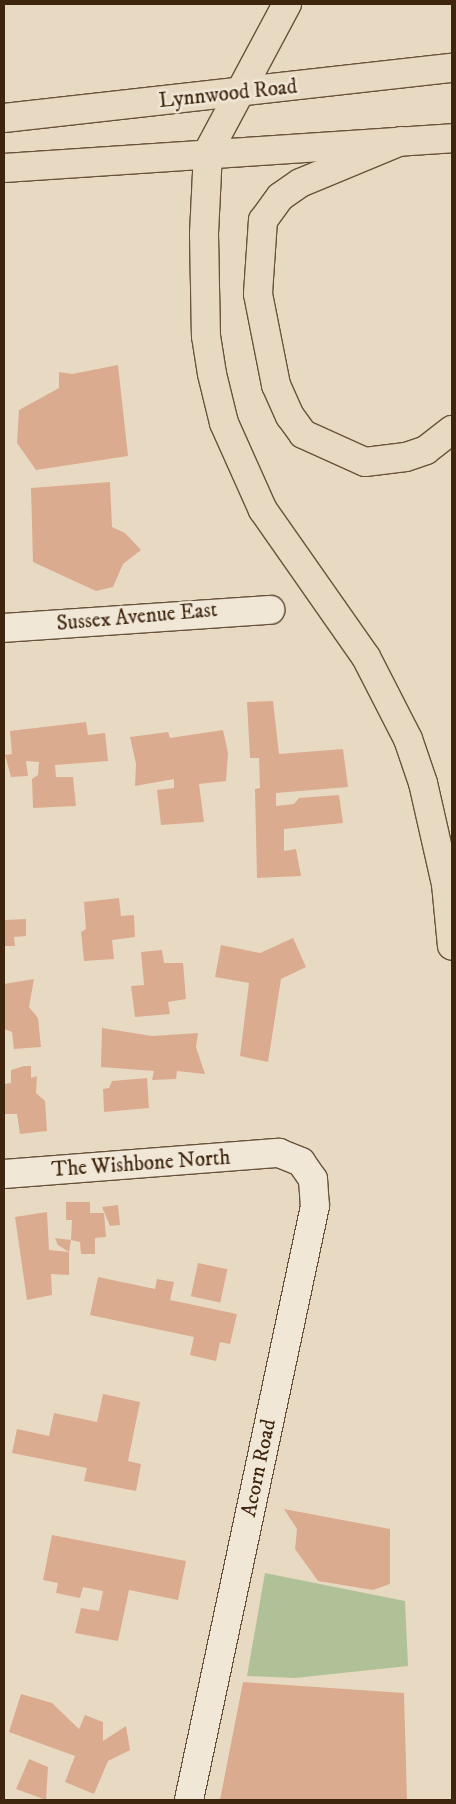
<!DOCTYPE html>
<style>
body{margin:0}
#map{position:relative;width:456px;height:1804px;overflow:hidden;background:#e8dac2;font-family:"IM FELL DW Pica",serif}
div>[style]{position:absolute}
[style*='--x']{left:calc(var(--x)*1px);top:calc(var(--y)*1px);width:calc(var(--w)*1px);rotate:calc(var(--a)*1deg)}
.green>*{inset:0;background:#b1c197}
.building>*{inset:0;background:#dbab90;transform-origin:0 0}
.roads{filter:drop-shadow(1px 0 #69523b) drop-shadow(-1px 0 #69523b) drop-shadow(0 1px #69523b) drop-shadow(0 -1px #69523b)}
.minor>*{height:28px;margin:-14px;padding:0 14px;transform-origin:14px;border-radius:14px;background:#f0e7d7}
.major>*{height:28px;margin:-14px;padding:0 14px;transform-origin:14px;border-radius:14px;background:#e8dac2}
.highway>*{height:28px;margin:-14px;padding:0 14px;transform-origin:14px;border-radius:14px;background:#e8dac2}
span{translate:-50% -50%;white-space:nowrap;text-align:center;line-height:1.15;-webkit-text-stroke:5px #f0e7d7;paint-order:stroke}
.street-label{font-size:21px;color:#3f250e}
.frame{position:absolute;inset:0;border:5px solid #3f250e;pointer-events:none}
</style>
<div id="map">
<div class="green">
<div style="clip-path:polygon(265px 1573px,405px 1601px,408px 1666px,295px 1678px,247px 1676px)"></div>
</div>
<div class="building">
<div style="clip-path:polygon(118px 365px,128px 456px,36px 470px,17px 443px,19px 410px,59px 388px,59px 372px,72px 374px)"></div>
<div style="clip-path:polygon(110px 482px,112px 527px,125px 533px,141px 550px,123px 564px,113px 587px,96px 591px,33px 562px,31px 488px)"></div>
<div style="clip-path:polygon(273px 701px,279px 754px,343px 749px,348px 787px,276px 793px,276px 806px,294px 804px,299px 798px,339px 795px,343px 823px,284px 829px,284px 851px,296px 849px,301px 876px,257px 878px,255px 789px,260px 788px,259px 758px,250px 758px,247px 702px)"></div>
<div style="clip-path:polygon(86px 722px,88px 735px,105px 733px,108px 761px,55px 765px,56px 777px,73px 777px,76px 806px,33px 808px,32px 779px,38px 775px,39px 762px,26px 761px,28px 776px,11px 777px,5px 755px,12px 754px,10px 731px)"></div>
<div style="clip-path:polygon(223px 730px,228px 753px,226px 781px,199px 784px,204px 822px,161px 825px,157px 790px,174px 788px,174px 779px,135px 786px,136px 764px,130px 737px,168px 732px,170px 738px)"></div>
<div style="clip-path:polygon(119px 898px,121px 916px,134px 915px,135px 937px,112px 940px,114px 959px,84px 961px,81px 932px,86px 929px,84px 902px)"></div>
<div style="clip-path:polygon(26px 919px,26px 936px,14px 937px,15px 946px,4px 946px,4px 920px)"></div>
<div style="clip-path:polygon(293px 938px,306px 967px,281px 979px,268px 1062px,240px 1056px,249px 983px,215px 977px,221px 945px,260px 953px)"></div>
<div style="clip-path:polygon(162px 950px,164px 963px,183px 963px,186px 999px,168px 1002px,170px 1014px,135px 1017px,131px 986px,144px 985px,141px 952px)"></div>
<div style="clip-path:polygon(34px 979px,29px 1007px,38px 1018px,41px 1047px,14px 1049px,12px 1032px,4px 1029px,4px 984px)"></div>
<div style="clip-path:polygon(102px 1028px,152px 1036px,198px 1033px,196px 1047px,205px 1074px,177px 1071px,176px 1079px,152px 1080px,154px 1071px,101px 1067px)"></div>
<div style="clip-path:polygon(24px 1066px,31px 1066px,31px 1078px,37px 1076px,36px 1093px,45px 1101px,47px 1131px,20px 1134px,17px 1114px,4px 1114px,4px 1084px,11px 1083px,11px 1070px)"></div>
<div style="clip-path:polygon(147px 1078px,149px 1108px,104px 1112px,103px 1089px,109px 1088px,112px 1081px)"></div>
<div style="clip-path:polygon(66px 1202px,90px 1202px,90px 1213px,104px 1213px,106px 1237px,95px 1238px,95px 1254px,81px 1254px,80px 1242px,71px 1240px,72px 1220px,66px 1220px)"></div>
<div style="clip-path:polygon(118px 1205px,120px 1225px,110px 1226px,102px 1207px)"></div>
<div style="clip-path:polygon(47px 1212px,49px 1250px,69px 1252px,69px 1275px,51px 1274px,52px 1295px,27px 1300px,15px 1217px)"></div>
<div style="clip-path:polygon(55px 1238px,71px 1240px,69px 1252px,58px 1245px)"></div>
<div style="left:198px;top:1263px;width:30px;height:34px;rotate:12deg"></div>
<div style="clip-path:polygon(98px 1277px,155px 1289px,157px 1279px,174px 1282px,170px 1300px,237px 1314px,230px 1344px,220px 1342px,216px 1361px,190px 1355px,194px 1337px,90px 1315px)"></div>
<div style="clip-path:polygon(103px 1394px,140px 1402px,128px 1461px,141px 1464px,136px 1491px,84px 1481px,87px 1468px,12px 1453px,17px 1429px,49px 1436px,54px 1413px,97px 1422px)"></div>
<div style="clip-path:polygon(284px 1509px,390px 1529px,390px 1584px,373px 1590px,318px 1581px,295px 1549px,297px 1529px)"></div>
<div style="clip-path:polygon(52px 1535px,186px 1561px,178px 1600px,129px 1590px,118px 1641px,75px 1633px,81px 1608px,99px 1611px,103px 1591px,83px 1587px,80px 1598px,56px 1593px,58px 1583px,43px 1580px)"></div>
<div style="clip-path:polygon(243px 1682px,404px 1693px,407px 1800px,220px 1800px)"></div>
<div style="clip-path:polygon(21px 1694px,52px 1703px,79px 1729px,85px 1715px,103px 1722px,103px 1741px,126px 1726px,130px 1750px,108px 1761px,94px 1794px,65px 1782px,75px 1756px,9px 1732px)"></div>
<div style="clip-path:polygon(29px 1759px,48px 1767px,46px 1800px,16px 1789px)"></div>
</div>
<div class="roads">
<div class="minor">
<div style="--x:4;--y:628;--w:267;--a:-3.9"></div>
<div style="--x:4;--y:1174;--w:276;--a:-4.4"></div>
<div style="--x:279;--y:1153;--w:24;--a:22"></div>
<div style="--x:301;--y:1162;--w:21;--a:55"></div>
<div style="--x:313;--y:1179;--w:27;--a:86"></div>
<div style="--x:315;--y:1206;--w:607;--a:101.98"></div>
</div>
<div class="major">
<div style="--x:4;--y:118;--w:451;--a:-6.4"></div>
<div style="--x:4;--y:168;--w:449;--a:-3.8"></div>
</div>
<div class="highway">
<div style="--x:287;--y:4;--w:168;--a:118.1"></div>
<div style="--x:208;--y:152;--w:82;--a:92.8"></div>
<div style="--x:204;--y:234;--w:102;--a:88.9"></div>
<div style="--x:206;--y:336;--w:38;--a:81"></div>
<div style="--x:212;--y:374;--w:50;--a:76.2"></div>
<div style="--x:224;--y:423;--w:95;--a:65.9"></div>
<div style="--x:263;--y:510;--w:179;--a:55"></div>
<div style="--x:366;--y:657;--w:92;--a:62.9"></div>
<div style="--x:408;--y:739;--w:46;--a:71.2"></div>
<div style="--x:423;--y:783;--w:104;--a:77.2"></div>
<div style="--x:446;--y:884;--w:62;--a:84.5"></div>
<div style="--x:401;--y:141;--w:109;--a:157.4"></div>
<div style="--x:300;--y:183;--w:24;--a:145"></div>
<div style="--x:280;--y:197;--w:29;--a:126"></div>
<div style="--x:263;--y:220;--w:74;--a:93.9"></div>
<div style="--x:258;--y:294;--w:93;--a:78.8"></div>
<div style="--x:276;--y:385;--w:34;--a:66"></div>
<div style="--x:290;--y:416;--w:22;--a:54"></div>
<div style="--x:303;--y:434;--w:68;--a:24.3"></div>
<div style="--x:365;--y:462;--w:41;--a:-7"></div>
<div style="--x:406;--y:457;--w:21;--a:-19"></div>
<div style="--x:426;--y:450;--w:33;--a:-38"></div>
</div>
</div>
<div class="street-label">
<span style="left:228px;top:94px;rotate:-6deg">Lynnwood Road</span>
<span style="left:137px;top:617px;rotate:-5deg">Sussex Avenue East</span>
<span style="left:141px;top:1164px;rotate:-4deg">The Wishbone North</span>
<span style="left:259px;top:1468px;rotate:-78deg">Acorn Road</span>
</div>
<div class="frame"></div>
</div>
